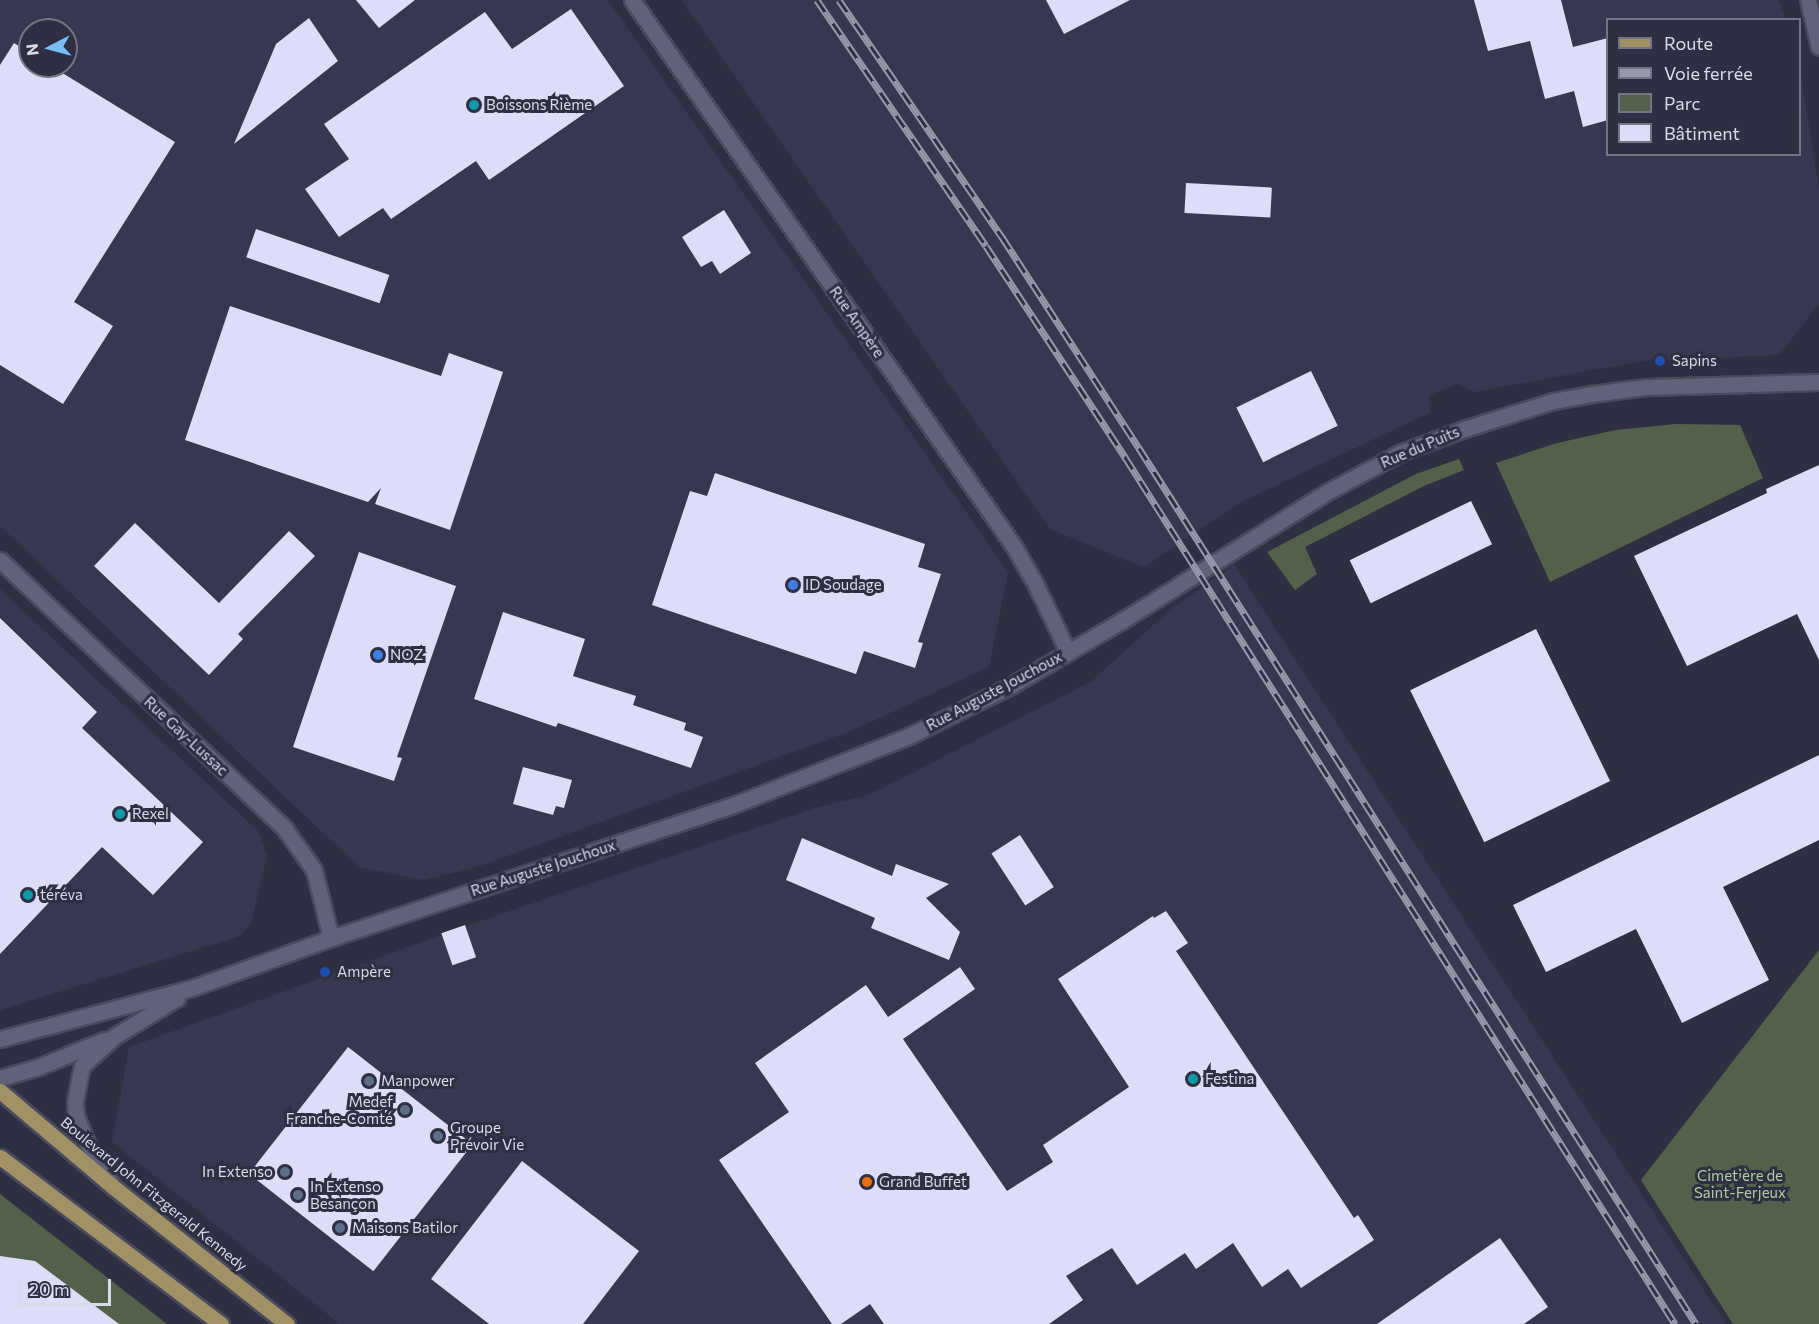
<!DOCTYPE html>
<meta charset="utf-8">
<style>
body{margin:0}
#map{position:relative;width:1819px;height:1324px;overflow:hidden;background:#2f2f44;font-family:Commissioner,sans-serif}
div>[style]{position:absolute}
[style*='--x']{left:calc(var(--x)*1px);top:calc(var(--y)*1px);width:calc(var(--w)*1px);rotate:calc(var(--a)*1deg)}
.built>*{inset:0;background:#373752}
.green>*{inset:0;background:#53614a}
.building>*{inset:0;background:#ddddf9;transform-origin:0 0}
.roads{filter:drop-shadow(2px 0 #4a4a5c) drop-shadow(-2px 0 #4a4a5c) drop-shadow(0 2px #4a4a5c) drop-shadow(0 -2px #4a4a5c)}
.minor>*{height:15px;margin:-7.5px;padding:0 7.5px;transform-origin:7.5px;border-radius:7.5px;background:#61627a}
.primary>*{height:15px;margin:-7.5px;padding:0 7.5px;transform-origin:7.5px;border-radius:7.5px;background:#a19165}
.rail>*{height:7px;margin-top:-3.5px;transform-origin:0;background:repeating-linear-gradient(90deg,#2f2f44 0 14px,#9798a9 0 28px);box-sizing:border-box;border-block:2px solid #9798a9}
.dots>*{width:16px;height:16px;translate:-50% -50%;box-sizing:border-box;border:3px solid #2f2f44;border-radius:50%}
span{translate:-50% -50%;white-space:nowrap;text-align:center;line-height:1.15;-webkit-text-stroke:6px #2f2f44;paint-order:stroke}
.poi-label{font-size:15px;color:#dadbe9}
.left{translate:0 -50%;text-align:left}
.right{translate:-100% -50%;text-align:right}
.street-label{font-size:15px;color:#dadbe9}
.park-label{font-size:15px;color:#b0cf9b}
.legend{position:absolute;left:1606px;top:18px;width:195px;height:138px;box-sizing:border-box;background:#2f2f44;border:2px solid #737486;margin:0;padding:8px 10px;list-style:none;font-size:18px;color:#dadbe9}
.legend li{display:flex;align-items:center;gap:12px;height:30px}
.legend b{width:30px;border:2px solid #737486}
.north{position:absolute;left:18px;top:18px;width:60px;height:60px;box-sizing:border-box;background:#2f2f44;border:2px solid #737486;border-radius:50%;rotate:264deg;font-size:16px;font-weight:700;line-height:24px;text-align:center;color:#dadbe9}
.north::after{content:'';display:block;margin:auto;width:21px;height:27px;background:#76c0f7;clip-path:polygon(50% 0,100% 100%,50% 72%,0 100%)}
.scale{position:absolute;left:18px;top:1279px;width:93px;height:27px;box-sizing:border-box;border:3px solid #dadbe9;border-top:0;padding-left:8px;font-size:18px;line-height:21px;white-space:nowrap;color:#dadbe9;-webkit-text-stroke:4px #2f2f44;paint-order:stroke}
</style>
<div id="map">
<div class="built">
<div style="clip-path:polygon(evenodd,0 0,608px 0,1008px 572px,989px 667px,851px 731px,477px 867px,424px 880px,359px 867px,0 526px,0 0,30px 30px,66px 30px,66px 66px,30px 66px,30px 30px)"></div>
<div style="clip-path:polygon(682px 0,1779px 0,1785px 19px,1608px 20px,1608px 154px,1800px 154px,1800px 71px,1819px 188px,1819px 304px,1779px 355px,1642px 361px,1474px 392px,1457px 384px,1430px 395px,1429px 413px,1239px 503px,1144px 567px,1050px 529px)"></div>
<div style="clip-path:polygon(1234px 565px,1726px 1324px,340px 1324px,112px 1142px,129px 1047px,492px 917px,818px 807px,869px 795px,1092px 681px,1171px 609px)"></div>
<div style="clip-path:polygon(0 589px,259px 832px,267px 856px,251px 923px,240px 936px,0 1010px)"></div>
</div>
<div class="green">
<div style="clip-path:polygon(1676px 424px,1740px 425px,1763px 478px,1550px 582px,1496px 463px,1557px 443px,1616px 430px)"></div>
<div style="clip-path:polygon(1459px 459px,1464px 470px,1424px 486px,1305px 547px,1317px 574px,1295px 590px,1267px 552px,1416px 474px)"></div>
<div style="clip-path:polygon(1819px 950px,1819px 1324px,1733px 1324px,1641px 1180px)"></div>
<div style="clip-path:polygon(0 1194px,167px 1324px,103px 1324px,0 1256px)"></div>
</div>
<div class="building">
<div style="clip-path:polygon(356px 0,415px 0,379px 28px)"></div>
<div style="clip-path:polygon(1046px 0,1130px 0,1064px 34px)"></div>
<div style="clip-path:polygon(1474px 0,1561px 0,1573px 47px,1608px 38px,1608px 120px,1583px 127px,1574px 91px,1545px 99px,1530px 41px,1488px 51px)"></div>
<div style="clip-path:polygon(571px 9px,624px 86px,489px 180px,476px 161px,391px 219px,383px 208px,339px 237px,305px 189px,349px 159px,324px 124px,485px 12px,512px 49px)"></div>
<div style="clip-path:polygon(309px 18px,338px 61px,234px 144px,276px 44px)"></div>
<div style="clip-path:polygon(14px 43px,30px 53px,30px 66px,51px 66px,175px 142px,74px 302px,113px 326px,63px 404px,0 365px,0 65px)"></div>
<div style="left:1186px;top:183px;width:86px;height:30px;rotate:3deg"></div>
<div style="clip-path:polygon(724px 210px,751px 253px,720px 274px,712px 261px,701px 267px,682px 237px)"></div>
<div style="left:256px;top:229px;width:141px;height:30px;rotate:19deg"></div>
<div style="clip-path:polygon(230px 306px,441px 376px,449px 353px,503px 372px,450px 530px,375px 504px,381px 488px,368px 502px,185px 440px)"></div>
<div style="left:1311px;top:371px;width:61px;height:83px;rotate:64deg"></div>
<div style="clip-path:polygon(1819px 465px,1819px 660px,1797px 614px,1687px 666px,1634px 556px,1767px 493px,1766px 489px)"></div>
<div style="clip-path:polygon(715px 473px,925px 544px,918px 567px,941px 574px,918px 642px,923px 643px,915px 668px,864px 651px,856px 674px,652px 605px,690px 491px,707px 496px)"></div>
<div style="left:1471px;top:501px;width:48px;height:135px;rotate:64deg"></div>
<div style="clip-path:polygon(135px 523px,219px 603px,289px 531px,315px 556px,238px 634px,243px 639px,209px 675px,94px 566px)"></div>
<div style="clip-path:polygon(359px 552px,456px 586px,397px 757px,402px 758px,394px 781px,293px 747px)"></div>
<div style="clip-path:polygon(503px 612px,585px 639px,573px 676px,636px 696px,633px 705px,686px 723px,684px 730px,703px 737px,691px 768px,558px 723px,556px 727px,474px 699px)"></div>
<div style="clip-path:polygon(0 618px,97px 712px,82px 728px,203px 842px,153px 895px,102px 847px,0 954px)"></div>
<div style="left:1536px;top:629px;width:169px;height:140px;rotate:64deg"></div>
<div style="clip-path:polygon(1819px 755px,1819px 840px,1723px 887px,1769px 980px,1682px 1023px,1636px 929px,1546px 972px,1513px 905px)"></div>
<div style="clip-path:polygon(523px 767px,572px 780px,564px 808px,556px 806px,553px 815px,513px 804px)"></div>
<div style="left:1020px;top:835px;width:62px;height:34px;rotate:57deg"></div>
<div style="clip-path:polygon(802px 838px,892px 876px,896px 864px,949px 884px,926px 898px,960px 932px,949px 960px,871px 928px,875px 918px,786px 880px)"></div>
<div style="clip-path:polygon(1166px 911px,1188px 943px,1176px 951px,1354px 1218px,1358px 1215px,1374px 1240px,1301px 1288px,1288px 1269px,1262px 1287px,1233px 1243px,1196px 1269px,1185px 1253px,1137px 1285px,1112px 1248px,1066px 1276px,1083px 1300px,1049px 1324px,884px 1324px,870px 1304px,841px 1324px,832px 1324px,719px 1160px,789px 1112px,755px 1063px,866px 985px,888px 1017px,960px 967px,975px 989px,903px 1039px,1007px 1191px,1053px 1162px,1043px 1145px,1129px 1087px,1058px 979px,1153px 916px,1154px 918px)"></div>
<div style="left:465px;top:925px;width:34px;height:25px;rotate:71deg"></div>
<div style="left:348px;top:1047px;width:158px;height:161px;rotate:38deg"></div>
<div style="clip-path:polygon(522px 1161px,639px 1251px,583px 1324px,489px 1324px,431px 1279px)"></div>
<div style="clip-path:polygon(1500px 1238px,1548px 1307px,1524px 1324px,1377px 1324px)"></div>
<div style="clip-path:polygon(0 1256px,35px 1261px,119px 1324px,0 1324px)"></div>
</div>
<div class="roads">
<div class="minor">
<div style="--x:632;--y:0;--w:665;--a:55.04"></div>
<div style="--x:1013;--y:545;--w:39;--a:60"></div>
<div style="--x:1033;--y:579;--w:81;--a:64.4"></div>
<div style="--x:1808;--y:0;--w:48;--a:76.8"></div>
<div style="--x:0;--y:560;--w:392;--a:43.3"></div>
<div style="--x:285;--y:829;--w:50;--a:54.7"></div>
<div style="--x:314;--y:870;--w:70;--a:76"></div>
<div style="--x:0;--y:1039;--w:199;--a:-14.9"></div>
<div style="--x:192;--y:988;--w:148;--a:-19.8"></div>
<div style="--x:331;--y:938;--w:423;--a:-18.3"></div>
<div style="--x:733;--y:805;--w:189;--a:-21.4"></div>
<div style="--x:909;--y:736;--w:115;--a:-26.3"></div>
<div style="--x:1012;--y:685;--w:129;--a:-30.4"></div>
<div style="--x:1123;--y:620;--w:241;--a:-32.1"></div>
<div style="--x:1327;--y:492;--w:85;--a:-28.1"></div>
<div style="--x:1402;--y:452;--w:66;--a:-20.4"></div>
<div style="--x:1464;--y:429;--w:93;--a:-17.5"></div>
<div style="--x:1553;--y:401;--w:39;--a:-10"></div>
<div style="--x:1591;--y:394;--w:55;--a:-7.3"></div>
<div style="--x:1646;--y:387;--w:173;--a:-1.7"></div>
<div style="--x:0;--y:1078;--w:37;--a:-16"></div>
<div style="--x:36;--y:1068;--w:74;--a:-22.4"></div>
<div style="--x:112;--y:1185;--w:49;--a:-120.8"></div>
<div style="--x:87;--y:1143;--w:29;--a:-112"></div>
<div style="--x:76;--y:1116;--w:15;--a:-94"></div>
<div style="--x:75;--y:1101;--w:36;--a:-79"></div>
<div style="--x:82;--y:1066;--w:45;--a:-42.3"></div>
<div style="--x:115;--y:1036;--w:73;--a:-31.5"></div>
</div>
<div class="primary">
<div style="--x:0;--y:1091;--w:147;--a:40.3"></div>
<div style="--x:112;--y:1186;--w:223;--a:38.3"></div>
<div style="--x:0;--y:1157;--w:277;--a:37.1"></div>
</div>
</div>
<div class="rail">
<div style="--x:817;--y:0;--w:298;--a:55.5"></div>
<div style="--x:986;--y:246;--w:253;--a:56.6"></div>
<div style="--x:1125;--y:457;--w:1027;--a:57.61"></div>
<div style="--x:839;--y:0;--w:288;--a:55.5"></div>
<div style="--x:1002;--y:237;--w:252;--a:57"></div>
<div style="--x:1139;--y:448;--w:1038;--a:57.55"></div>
</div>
<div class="dots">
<div style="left:474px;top:105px;background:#0f9aa8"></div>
<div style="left:1660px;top:361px;background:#1a4fb4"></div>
<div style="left:793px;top:585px;background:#3f7fe0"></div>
<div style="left:378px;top:655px;background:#3f7fe0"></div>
<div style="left:120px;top:814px;background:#0f9aa8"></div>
<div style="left:28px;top:895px;background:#0f9aa8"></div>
<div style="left:325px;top:972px;background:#1a4fb4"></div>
<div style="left:1193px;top:1079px;background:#0f9aa8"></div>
<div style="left:369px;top:1081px;background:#5c6f8a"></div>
<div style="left:405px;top:1110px;background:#5c6f8a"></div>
<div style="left:438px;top:1136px;background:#5c6f8a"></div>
<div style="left:285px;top:1172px;background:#5c6f8a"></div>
<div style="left:867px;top:1182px;background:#e8710a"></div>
<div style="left:298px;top:1195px;background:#5c6f8a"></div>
<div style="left:340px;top:1228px;background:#5c6f8a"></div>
</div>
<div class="poi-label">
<span class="left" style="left:486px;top:105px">Boissons Rième</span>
<span class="left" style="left:1672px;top:361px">Sapins</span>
<span class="left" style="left:805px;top:585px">ID Soudage</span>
<span class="left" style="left:390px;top:655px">NOZ</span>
<span class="left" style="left:132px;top:814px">Rexel</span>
<span class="left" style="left:40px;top:895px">téréva</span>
<span class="left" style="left:337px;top:972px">Ampère</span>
<span class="left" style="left:1205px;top:1079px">Festina</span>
<span class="left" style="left:381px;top:1081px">Manpower</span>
<span class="right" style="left:393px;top:1110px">Medef<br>Franche-Comté</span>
<span class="left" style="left:450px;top:1136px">Groupe<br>Prévoir Vie</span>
<span class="right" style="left:273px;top:1172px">In Extenso</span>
<span class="left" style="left:879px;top:1182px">Grand Buffet</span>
<span class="left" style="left:310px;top:1195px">In Extenso<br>Besançon</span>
<span class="left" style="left:352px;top:1228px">Maisons Batilor</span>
</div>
<div class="street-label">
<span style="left:857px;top:322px;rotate:55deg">Rue Ampère</span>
<span style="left:1420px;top:447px;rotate:-23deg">Rue du Puits</span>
<span style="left:994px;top:691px;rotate:-28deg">Rue Auguste Jouchoux</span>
<span style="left:186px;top:736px;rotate:43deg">Rue Gay-Lussac</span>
<span style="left:543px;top:868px;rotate:-18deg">Rue Auguste Jouchoux</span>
<span style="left:154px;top:1194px;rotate:39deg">Boulevard John Fitzgerald Kennedy</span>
</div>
<div class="park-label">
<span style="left:1740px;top:1184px">Cimetière de<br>Saint-Ferjeux</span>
</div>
<ul class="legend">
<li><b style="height:8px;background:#a19165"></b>Route</li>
<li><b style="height:8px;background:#9798a9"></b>Voie ferrée</li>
<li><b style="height:16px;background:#53614a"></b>Parc</li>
<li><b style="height:16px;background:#ddddf9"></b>Bâtiment</li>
</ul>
<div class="north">N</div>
<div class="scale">20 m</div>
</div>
